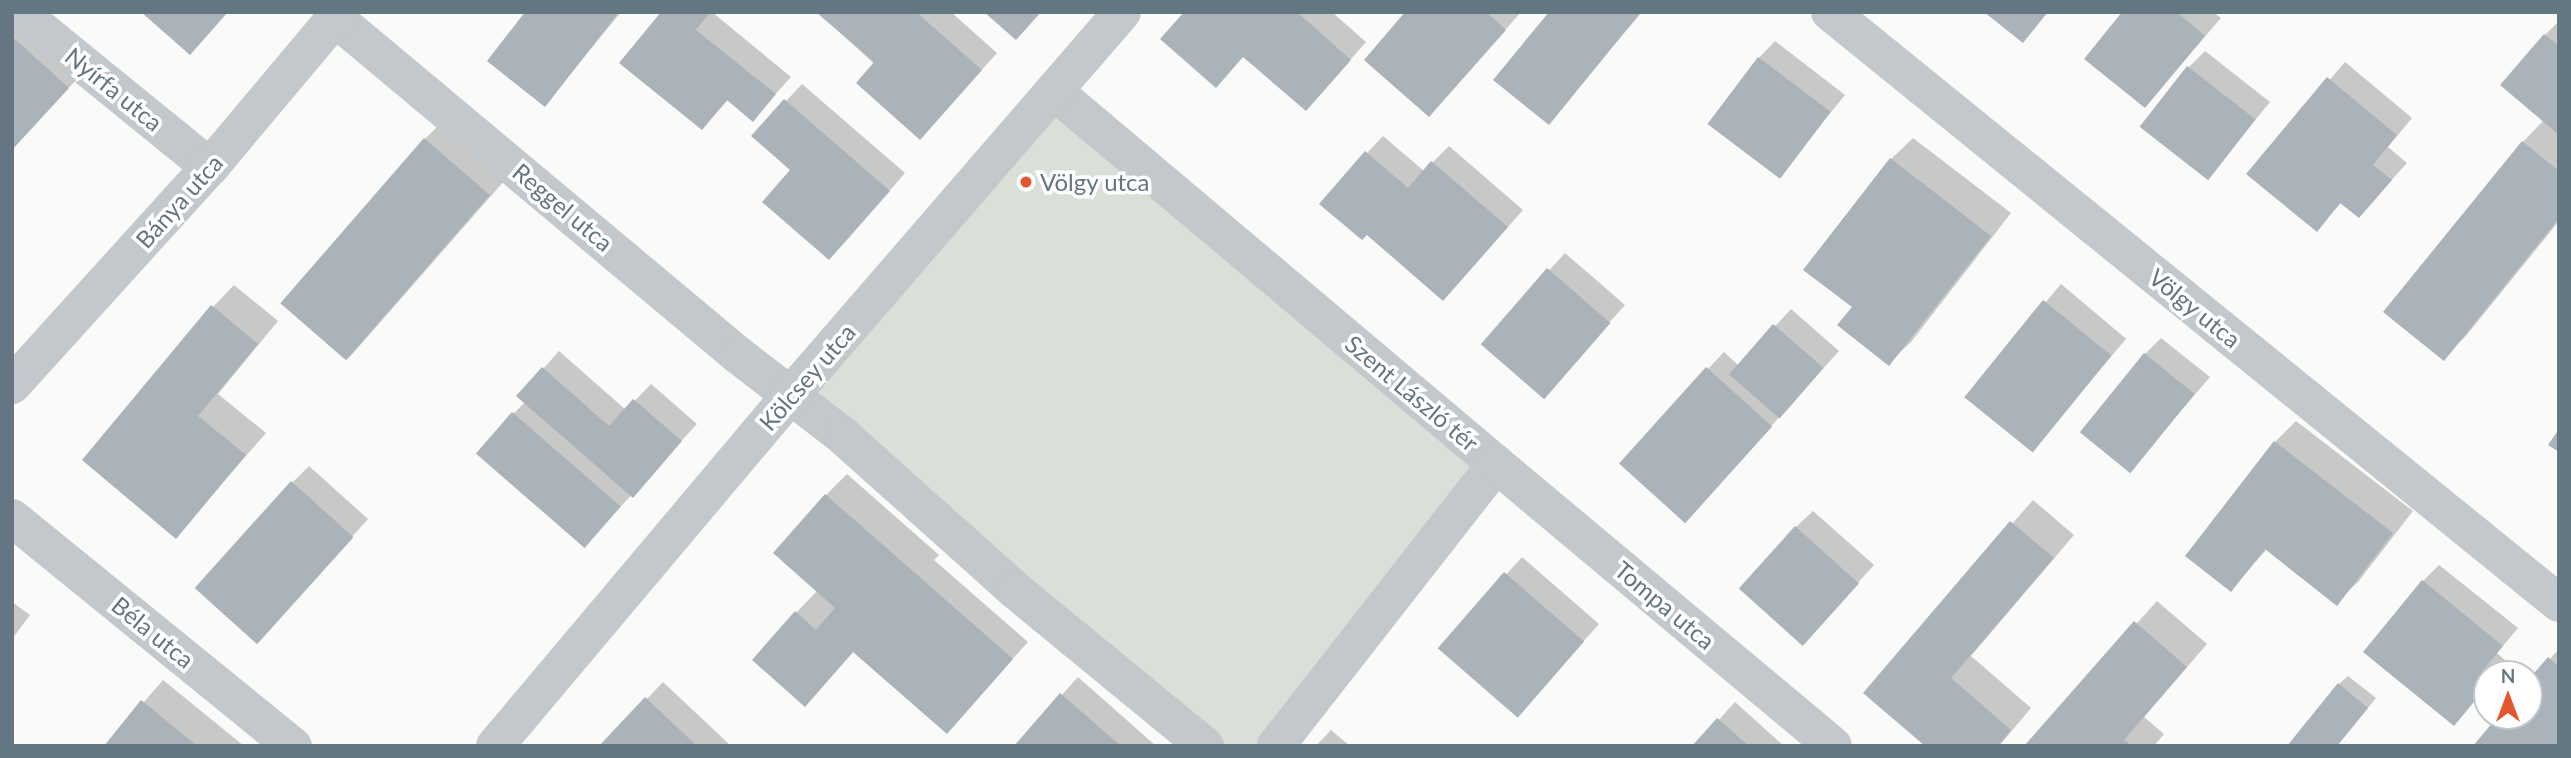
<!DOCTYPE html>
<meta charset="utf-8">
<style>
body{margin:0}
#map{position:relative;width:2571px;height:758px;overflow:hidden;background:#fafaf8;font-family:Lato,sans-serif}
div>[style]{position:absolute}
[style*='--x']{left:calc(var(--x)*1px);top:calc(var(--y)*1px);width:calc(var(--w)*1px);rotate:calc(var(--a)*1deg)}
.green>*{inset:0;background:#dadfd7}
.shadow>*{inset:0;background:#0003;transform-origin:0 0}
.building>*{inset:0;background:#aab3b9;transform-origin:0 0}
.minor>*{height:38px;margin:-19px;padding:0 19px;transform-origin:19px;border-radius:19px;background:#c3c8cc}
.dots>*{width:19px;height:19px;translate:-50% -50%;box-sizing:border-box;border:4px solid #fff;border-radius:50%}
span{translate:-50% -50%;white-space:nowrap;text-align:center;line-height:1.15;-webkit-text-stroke:7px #fff;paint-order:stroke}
.street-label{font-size:24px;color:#657683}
.poi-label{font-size:24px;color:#657683}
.left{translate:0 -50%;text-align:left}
.frame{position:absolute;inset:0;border:14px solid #657683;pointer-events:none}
.north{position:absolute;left:2473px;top:660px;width:70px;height:70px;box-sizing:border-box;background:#fff;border:2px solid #c1c8cd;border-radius:50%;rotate:0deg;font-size:19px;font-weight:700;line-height:28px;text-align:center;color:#657683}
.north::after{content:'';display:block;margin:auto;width:24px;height:32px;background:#e4572e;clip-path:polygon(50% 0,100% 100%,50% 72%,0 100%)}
</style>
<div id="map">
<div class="green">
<div style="clip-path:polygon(1055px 92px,1496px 464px,1276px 746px,1205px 746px,789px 397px)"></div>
</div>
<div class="shadow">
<div style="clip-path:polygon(527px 12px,621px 12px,545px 105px)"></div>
<div style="clip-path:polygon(663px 12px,712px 12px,791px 77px,753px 119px,729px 99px,702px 128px)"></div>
<div style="clip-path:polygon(951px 12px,997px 53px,936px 121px,819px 13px)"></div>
<div style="clip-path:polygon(1187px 12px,1332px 12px,1366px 42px,1322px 92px,1244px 55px)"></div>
<div style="clip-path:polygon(1407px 12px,1521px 12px,1445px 98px)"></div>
<div style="clip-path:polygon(1551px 12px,1642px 12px,1548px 122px)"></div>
<div style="clip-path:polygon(2124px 12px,2213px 12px,2221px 18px,2145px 106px)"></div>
<div style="clip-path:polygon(12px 19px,92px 63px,12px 149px)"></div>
<div style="clip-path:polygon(2559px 21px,2559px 221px,2465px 337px,2444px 358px,2523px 142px,2544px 120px,2545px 35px)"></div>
<div style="clip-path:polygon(1775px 41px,1845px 95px,1779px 176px,1759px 58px)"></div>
<div style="clip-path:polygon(2205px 51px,2270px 102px,2207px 178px,2189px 67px)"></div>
<div style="clip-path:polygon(2345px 62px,2412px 118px,2388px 147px,2407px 163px,2359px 216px,2342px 202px,2317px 229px,2249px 174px)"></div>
<div style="clip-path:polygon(802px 84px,905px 173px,845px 242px,793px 169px,754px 136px)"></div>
<div style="clip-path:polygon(446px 118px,511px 173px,348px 359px,425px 139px)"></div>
<div style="clip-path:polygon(1383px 136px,1424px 171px,1449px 146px,1523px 210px,1459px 282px,1367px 232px,1367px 153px)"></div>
<div style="clip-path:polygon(1913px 138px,2011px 213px,1911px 342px,1889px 363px,1854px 307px,1891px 159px)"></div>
<div style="clip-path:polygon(1565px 253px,1625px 305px,1559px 379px,1483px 343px)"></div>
<div style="left:2061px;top:284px;width:85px;height:147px;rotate:40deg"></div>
<div style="clip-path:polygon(234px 285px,278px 321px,218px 394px,266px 433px,176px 536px,213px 307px)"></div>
<div style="clip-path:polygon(1791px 309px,1839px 351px,1700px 505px,1708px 369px,1724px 352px,1739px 366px)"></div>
<div style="clip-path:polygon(2161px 338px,2210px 377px,2131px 469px,2145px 354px)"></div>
<div style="clip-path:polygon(559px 351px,626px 410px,651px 384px,697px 424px,600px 529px,513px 414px,525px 402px,519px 396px)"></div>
<div style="clip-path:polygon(2296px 421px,2413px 511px,2358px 582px,2336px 603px,2267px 549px,2231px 590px,2275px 442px)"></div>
<div style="clip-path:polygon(309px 466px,368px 519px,273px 625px,292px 483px)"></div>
<div style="clip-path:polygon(847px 474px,939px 555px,934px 560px,1028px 642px,947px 731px,855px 650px,805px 705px,796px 613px,818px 590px,826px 495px)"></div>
<div style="clip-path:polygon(2033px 500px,2074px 535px,1971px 656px,2031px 708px,1999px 746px,1928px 746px,1865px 692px)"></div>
<div style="clip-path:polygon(1813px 511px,1874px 565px,1819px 626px,1796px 527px)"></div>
<div style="clip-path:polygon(1522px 557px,1599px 624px,1532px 699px,1440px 648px)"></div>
<div style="clip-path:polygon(2439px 565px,2518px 628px,2497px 653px,2507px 662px,2498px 674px,2487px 674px,2487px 687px,2454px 724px,2423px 581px)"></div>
<div style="clip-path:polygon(2157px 601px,2207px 644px,2144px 717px,2164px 734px,2154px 746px,2026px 746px)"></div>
<div style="clip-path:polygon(12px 602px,30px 615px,12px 639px)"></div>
<div style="clip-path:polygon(2559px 649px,2559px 746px,2501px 716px,2529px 716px,2529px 682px)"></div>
<div style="clip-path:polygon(2348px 676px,2376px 698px,2337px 746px,2339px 684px)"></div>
<div style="clip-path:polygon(1078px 677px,1156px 746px,1016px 746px)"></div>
<div style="clip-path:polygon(163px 680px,244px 746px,106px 746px)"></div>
<div style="clip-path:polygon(663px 682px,730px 745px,729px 746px,602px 746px)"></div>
<div style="clip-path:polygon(1735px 702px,1784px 746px,1695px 746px)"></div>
<div style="clip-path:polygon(1331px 730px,1350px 746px,1316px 746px)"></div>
</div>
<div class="building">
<div style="clip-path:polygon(141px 12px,228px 12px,190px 55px)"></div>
<div style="clip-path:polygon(525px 12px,619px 12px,545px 107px,487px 61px)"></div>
<div style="clip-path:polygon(661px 12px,710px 12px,696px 30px,776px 94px,753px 122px,727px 100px,702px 130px,619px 63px)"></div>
<div style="clip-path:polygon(816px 12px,916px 12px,982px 70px,920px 140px,856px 83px,874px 62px)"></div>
<div style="clip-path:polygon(984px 12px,1041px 12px,1016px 40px)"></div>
<div style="clip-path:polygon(1184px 12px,1297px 12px,1351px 60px,1306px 111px,1243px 57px,1216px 88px,1160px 39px)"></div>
<div style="clip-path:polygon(1405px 12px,1486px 12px,1506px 30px,1429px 117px,1364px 60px)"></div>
<div style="clip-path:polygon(1549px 12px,1641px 12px,1549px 125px,1493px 80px)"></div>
<div style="clip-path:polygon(1984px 12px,2048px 12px,2023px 43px)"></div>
<div style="clip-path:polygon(2122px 12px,2177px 12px,2205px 36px,2145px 108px,2084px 59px)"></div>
<div style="clip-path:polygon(2544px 34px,2559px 46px,2559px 135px,2500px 85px)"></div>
<div style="clip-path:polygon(15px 39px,69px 88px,12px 150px,12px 41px)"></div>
<div style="left:1758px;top:57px;width:91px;height:84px;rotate:37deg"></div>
<div style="left:2187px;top:66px;width:87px;height:77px;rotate:38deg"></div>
<div style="clip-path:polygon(2327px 77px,2397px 135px,2373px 165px,2392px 180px,2359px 218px,2340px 203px,2317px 232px,2246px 174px)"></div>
<div style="clip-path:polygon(784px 99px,890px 191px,829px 260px,762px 202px,790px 170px,751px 136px)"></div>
<div style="left:424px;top:138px;width:87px;height:219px;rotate:41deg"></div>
<div style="clip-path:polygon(2522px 141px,2559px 171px,2559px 218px,2444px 361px,2383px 312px)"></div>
<div style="clip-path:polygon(1365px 151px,1408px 188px,1431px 161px,1508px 227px,1443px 301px,1367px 235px,1362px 240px,1319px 204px)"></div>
<div style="clip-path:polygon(1890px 158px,1991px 236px,1889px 366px,1837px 325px,1852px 307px,1803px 270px)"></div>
<div style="left:1547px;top:268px;width:84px;height:101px;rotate:41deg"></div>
<div style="left:2043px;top:300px;width:88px;height:125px;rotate:39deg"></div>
<div style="clip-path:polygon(211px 305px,258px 344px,198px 416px,246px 455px,176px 539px,82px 460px)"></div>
<div style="left:1773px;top:324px;width:67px;height:67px;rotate:41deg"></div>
<div style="left:2144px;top:353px;width:65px;height:102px;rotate:39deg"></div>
<div style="clip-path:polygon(542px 367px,609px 426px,633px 399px,682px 441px,633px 498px,516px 396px)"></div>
<div style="left:1706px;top:367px;width:89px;height:130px;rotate:42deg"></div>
<div style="left:512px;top:412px;width:144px;height:55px;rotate:41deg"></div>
<div style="clip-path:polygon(2559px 429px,2559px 452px,2548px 445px)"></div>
<div style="clip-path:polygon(2274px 441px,2393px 533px,2337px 606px,2265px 549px,2231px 592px,2185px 556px)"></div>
<div style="left:291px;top:481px;width:84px;height:144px;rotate:42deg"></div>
<div style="clip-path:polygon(825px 494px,1013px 659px,947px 734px,853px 652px,805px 707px,752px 660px,795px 611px,816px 630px,835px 608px,773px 553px)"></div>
<div style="clip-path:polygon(2010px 521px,2054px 558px,1951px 678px,2011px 730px,1998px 746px,1925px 746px,1863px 693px)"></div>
<div style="left:1795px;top:526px;width:86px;height:84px;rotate:42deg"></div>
<div style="left:1504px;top:572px;width:106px;height:101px;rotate:41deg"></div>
<div style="clip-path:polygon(2422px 580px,2503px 646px,2482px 671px,2487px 675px,2487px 686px,2454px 726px,2363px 652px)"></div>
<div style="clip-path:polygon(2134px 621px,2187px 667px,2124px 740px,2132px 746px,2024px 746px)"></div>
<div style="clip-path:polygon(2548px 657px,2559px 667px,2559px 746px,2473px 746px,2498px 716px,2529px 716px,2529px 679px)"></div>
<div style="clip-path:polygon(2338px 683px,2368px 708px,2337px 746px,2287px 746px)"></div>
<div style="clip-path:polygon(1060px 693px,1121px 746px,1014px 746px)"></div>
<div style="clip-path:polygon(645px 697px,697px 746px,599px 746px)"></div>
<div style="clip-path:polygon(141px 700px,197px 746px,104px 746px)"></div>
<div style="clip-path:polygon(1717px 718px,1749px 746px,1692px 746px)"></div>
</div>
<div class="minor">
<div style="--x:19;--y:12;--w:246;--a:39.1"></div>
<div style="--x:1830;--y:12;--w:938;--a:39.03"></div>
<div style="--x:335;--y:18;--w:525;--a:39.9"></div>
<div style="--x:738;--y:355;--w:133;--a:37.6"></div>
<div style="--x:843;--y:436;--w:231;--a:41.8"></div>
<div style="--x:1015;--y:590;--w:246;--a:39.4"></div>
<div style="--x:1055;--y:92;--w:577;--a:40.15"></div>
<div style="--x:1496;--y:464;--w:358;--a:128"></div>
<div style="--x:12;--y:385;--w:294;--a:-47.8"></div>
<div style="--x:210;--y:167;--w:202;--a:-50"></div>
<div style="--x:1496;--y:464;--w:439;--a:39.9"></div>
<div style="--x:12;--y:518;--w:362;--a:39.1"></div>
<div style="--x:495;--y:746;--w:456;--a:-49.9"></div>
<div style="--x:789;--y:397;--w:509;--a:-49.14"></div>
</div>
<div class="dots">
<div style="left:1026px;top:182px;background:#e4572e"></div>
</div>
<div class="street-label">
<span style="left:114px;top:89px;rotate:39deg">Nyírfa utca</span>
<span style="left:179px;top:201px;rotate:-48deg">Bánya utca</span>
<span style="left:563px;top:207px;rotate:40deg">Reggel utca</span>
<span style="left:2195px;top:308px;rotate:39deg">Völgy utca</span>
<span style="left:807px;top:377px;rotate:-49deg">Kölcsey utca</span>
<span style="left:1412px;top:393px;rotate:40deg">Szent László tér</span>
<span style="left:1665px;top:605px;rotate:40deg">Tompa utca</span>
<span style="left:153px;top:632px;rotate:39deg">Béla utca</span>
</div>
<div class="poi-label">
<span class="left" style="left:1040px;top:182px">Völgy utca</span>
</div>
<div class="frame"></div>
<div class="north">N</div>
</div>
